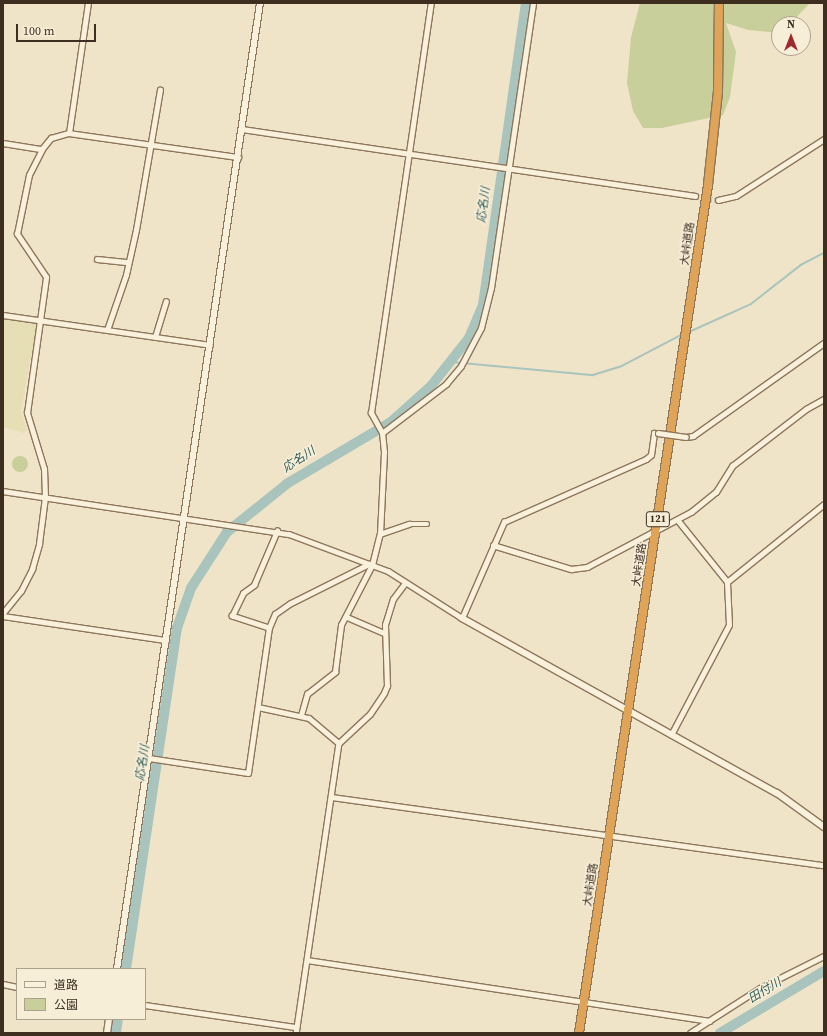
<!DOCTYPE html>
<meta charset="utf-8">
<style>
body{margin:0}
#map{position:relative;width:827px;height:1036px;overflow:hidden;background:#f0e4c8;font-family:"Source Serif 4","Noto Sans JP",serif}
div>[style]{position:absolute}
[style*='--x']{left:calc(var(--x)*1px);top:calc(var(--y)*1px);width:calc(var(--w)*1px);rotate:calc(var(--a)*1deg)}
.farmland>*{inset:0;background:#e6deb5}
.green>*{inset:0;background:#c9cf9b}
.round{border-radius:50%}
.stream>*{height:1.5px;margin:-0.75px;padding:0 0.75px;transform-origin:0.75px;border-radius:0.75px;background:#a9c4bc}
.river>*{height:10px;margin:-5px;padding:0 5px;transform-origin:5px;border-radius:5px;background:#a9c4bc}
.street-tunnel>*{height:4.5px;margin-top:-2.25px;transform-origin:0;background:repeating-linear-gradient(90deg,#ccc0a6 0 4.5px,transparent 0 6.5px)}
.roads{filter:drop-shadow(1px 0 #8d765c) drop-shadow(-1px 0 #8d765c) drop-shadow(0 1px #8d765c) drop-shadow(0 -1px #8d765c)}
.street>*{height:4.5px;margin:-2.25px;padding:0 2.25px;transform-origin:2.25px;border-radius:2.25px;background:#faf1dc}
.secondary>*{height:6px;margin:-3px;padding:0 3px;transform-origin:3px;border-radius:3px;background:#faf1dc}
.highway>*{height:8px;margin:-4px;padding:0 4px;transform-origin:4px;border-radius:4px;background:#e0a458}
.bridges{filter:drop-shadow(1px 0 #8d765c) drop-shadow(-1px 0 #8d765c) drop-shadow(0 1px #8d765c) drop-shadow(0 -1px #8d765c)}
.street-bridge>*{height:4.5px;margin:-2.25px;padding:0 2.25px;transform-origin:2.25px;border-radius:2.25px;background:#faf1dc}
span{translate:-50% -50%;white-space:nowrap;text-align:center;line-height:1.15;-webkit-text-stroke:3px #f7eed8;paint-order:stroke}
.shield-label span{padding:1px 3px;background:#f7eed8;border:1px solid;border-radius:3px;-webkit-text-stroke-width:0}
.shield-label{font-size:10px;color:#3d2e20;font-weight:700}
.street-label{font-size:11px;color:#3d2e20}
.water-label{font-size:12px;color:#2f5d5a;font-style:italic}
.frame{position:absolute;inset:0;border:4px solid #3d2e20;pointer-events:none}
.legend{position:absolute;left:16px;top:968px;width:130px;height:52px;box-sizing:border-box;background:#f7eed8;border:1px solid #ada18e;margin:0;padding:5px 7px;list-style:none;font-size:12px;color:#3d2e20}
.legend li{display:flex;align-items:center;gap:8px;height:20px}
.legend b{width:20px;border:1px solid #ada18e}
.north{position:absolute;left:771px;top:16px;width:40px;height:40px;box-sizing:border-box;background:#f7eed8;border:1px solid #ada18e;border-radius:50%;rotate:0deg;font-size:11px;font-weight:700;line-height:16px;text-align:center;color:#3d2e20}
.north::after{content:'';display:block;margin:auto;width:14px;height:18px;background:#9e2a2b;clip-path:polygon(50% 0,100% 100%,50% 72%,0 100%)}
.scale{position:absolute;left:16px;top:24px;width:80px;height:18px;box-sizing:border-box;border:2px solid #3d2e20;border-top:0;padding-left:5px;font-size:12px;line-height:14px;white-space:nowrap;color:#3d2e20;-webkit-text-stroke:3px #f7eed8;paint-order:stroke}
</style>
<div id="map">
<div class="farmland">
<div style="clip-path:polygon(3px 318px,37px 323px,21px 412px,27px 430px,24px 433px,3px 427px)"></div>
</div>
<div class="green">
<div style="clip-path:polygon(640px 3px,810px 3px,790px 24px,779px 24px,779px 33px,748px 30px,726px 23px,736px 52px,730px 97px,723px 115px,662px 128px,643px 128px,633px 111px,627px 83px,631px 37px)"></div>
<div class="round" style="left:12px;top:456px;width:16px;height:16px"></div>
</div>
<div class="stream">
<div style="--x:689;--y:332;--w:68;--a:-24.3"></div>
<div style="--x:751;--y:304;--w:63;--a:-38"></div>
<div style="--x:801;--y:265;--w:26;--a:-28"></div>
<div style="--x:452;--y:362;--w:142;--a:5.3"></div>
<div style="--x:593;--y:375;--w:30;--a:-17"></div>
<div style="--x:622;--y:366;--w:67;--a:-27.7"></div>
</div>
<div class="river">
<div style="--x:126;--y:969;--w:345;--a:-81.5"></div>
<div style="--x:177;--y:628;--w:42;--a:-70.7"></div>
<div style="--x:191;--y:588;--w:67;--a:-57.3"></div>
<div style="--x:227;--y:532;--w:78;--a:-38.8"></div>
<div style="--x:288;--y:483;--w:120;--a:-30.6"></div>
<div style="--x:391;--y:422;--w:54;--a:-42"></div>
<div style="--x:431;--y:386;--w:61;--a:-51.6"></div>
<div style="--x:469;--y:338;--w:36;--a:-67"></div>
<div style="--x:483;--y:305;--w:305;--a:-81.9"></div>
<div style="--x:116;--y:1033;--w:14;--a:-82"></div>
<div style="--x:720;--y:1033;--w:121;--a:-30.8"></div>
</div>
<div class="street-tunnel">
<div style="--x:695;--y:196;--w:23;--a:10"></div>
</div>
<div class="roads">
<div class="street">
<div style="--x:242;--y:129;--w:458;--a:8.4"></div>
<div style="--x:69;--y:133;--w:131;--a:-81.7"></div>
<div style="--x:3;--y:143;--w:39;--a:9"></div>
<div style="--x:718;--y:200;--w:18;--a:-13"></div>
<div style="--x:736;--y:196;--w:105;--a:-32.9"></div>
<div style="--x:97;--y:259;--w:31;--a:6"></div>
<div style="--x:3;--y:315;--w:209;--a:8.2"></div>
<div style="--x:107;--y:330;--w:58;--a:-70.9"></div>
<div style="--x:126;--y:275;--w:46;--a:-77.5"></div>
<div style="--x:136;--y:230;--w:142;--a:-80.3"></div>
<div style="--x:155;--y:337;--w:37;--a:-73"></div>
<div style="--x:382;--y:433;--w:81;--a:-37.4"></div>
<div style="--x:446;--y:384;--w:23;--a:-50"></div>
<div style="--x:461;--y:366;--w:43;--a:-62.2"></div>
<div style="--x:481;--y:328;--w:41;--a:-76"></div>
<div style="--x:491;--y:288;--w:288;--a:-81.6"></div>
<div style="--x:686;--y:437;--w:7;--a:-8"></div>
<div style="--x:693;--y:436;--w:161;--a:-35.4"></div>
<div style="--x:3;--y:491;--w:289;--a:8.6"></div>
<div style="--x:289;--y:534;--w:106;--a:20.5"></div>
<div style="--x:388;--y:571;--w:88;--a:32.4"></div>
<div style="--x:462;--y:618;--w:105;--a:-66.4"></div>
<div style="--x:504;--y:522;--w:155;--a:-23.9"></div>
<div style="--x:646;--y:459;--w:6;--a:-39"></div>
<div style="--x:651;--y:455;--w:22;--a:-82"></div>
<div style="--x:654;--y:433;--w:4;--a:0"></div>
<div style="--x:380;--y:534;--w:31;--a:-19"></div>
<div style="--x:409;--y:524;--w:18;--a:0"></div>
<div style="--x:493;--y:545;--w:82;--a:17.1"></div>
<div style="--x:571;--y:569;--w:16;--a:-7"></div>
<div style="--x:587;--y:567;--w:118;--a:-27.9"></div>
<div style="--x:691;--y:512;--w:32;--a:-39"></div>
<div style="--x:716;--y:492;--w:31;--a:-58"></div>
<div style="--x:732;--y:466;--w:93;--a:-37.6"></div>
<div style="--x:806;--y:409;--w:21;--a:-29"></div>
<div style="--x:727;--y:582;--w:124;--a:-38.8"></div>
<div style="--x:3;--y:613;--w:28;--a:-51"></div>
<div style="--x:21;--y:591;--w:25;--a:-63"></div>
<div style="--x:32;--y:569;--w:26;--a:-74"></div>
<div style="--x:39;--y:544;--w:47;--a:-82.7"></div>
<div style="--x:45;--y:497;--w:28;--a:-92"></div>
<div style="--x:44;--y:469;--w:59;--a:-106.9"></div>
<div style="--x:27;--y:413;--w:137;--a:-82"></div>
<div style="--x:46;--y:277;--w:52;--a:-124"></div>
<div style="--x:17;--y:234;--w:60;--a:-78.5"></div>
<div style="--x:29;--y:175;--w:29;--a:-63"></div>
<div style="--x:42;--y:149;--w:14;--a:-51"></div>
<div style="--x:51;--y:138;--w:19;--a:-16"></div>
<div style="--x:69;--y:133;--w:171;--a:8.1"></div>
<div style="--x:3;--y:616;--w:165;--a:8.4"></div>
<div style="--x:347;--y:617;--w:40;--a:23.4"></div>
<div style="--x:269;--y:628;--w:15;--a:-67"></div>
<div style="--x:275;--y:614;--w:19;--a:-35"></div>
<div style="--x:291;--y:603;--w:87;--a:-26.6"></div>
<div style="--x:258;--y:707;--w:52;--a:12.2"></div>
<div style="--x:309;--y:718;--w:39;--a:40"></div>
<div style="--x:339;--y:743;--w:293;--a:98.4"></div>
<div style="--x:301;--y:715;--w:22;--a:-74"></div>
<div style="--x:307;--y:694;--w:36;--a:-38"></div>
<div style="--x:335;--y:672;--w:47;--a:-82.7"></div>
<div style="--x:341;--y:625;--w:68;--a:-62.7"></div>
<div style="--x:372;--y:565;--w:32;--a:-76"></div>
<div style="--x:380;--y:534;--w:82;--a:-87.2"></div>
<div style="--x:384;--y:452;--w:19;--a:-96"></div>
<div style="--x:382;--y:433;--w:23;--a:-119"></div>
<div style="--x:371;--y:413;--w:414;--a:-81.7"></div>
<div style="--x:671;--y:735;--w:124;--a:-62.2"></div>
<div style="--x:729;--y:625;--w:43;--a:-92.7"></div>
<div style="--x:727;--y:582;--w:78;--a:-128.8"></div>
<div style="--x:339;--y:743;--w:42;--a:-43.1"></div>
<div style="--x:370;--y:714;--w:25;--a:-56"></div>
<div style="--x:384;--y:693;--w:8;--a:-67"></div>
<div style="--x:387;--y:686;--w:61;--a:-91.9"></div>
<div style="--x:385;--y:625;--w:27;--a:-73"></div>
<div style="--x:393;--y:599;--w:20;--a:-53"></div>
<div style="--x:149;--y:758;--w:100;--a:8.6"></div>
<div style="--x:248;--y:773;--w:147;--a:-81.8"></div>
<div style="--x:269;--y:628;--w:39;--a:-162"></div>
<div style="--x:232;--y:616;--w:25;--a:-64"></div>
<div style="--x:243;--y:593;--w:14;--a:-36"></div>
<div style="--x:254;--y:585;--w:59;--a:-66.9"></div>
<div style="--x:332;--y:797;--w:497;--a:7.9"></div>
<div style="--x:307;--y:960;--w:407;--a:8.6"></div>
<div style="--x:3;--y:984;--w:14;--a:12"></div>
<div style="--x:145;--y:1005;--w:153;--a:8.3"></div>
<div style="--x:690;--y:1033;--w:83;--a:-32.7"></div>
<div style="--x:760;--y:988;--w:72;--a:-26.6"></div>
</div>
<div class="secondary">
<div style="--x:462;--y:618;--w:360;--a:29.1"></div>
<div style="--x:777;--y:793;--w:58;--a:35.9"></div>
<div style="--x:117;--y:969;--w:977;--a:-81.58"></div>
<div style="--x:107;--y:1033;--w:14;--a:-82"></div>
</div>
<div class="highway">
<div style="--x:579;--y:1033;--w:858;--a:-81.35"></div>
<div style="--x:708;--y:185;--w:94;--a:-83.9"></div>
<div style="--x:718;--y:92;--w:89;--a:-89.4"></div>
</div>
</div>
<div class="bridges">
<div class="street-bridge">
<div style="--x:658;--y:433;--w:28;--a:8"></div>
</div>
</div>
<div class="shield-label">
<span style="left:658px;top:519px">121</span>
</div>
<div class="street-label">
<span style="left:688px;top:244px;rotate:-82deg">大峠道路</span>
<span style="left:640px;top:565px;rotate:-82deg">大峠道路</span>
<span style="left:591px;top:885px;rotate:-81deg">大峠道路</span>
</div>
<div class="water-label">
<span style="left:484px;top:205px;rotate:-82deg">応名川</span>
<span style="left:299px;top:460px;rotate:-33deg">応名川</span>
<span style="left:143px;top:763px;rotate:-81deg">応名川</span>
<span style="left:765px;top:991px;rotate:-31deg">田付川</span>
</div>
<div class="frame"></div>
<ul class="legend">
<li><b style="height:5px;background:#faf1dc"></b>道路</li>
<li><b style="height:11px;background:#c9cf9b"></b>公園</li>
</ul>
<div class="north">N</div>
<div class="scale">100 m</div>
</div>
